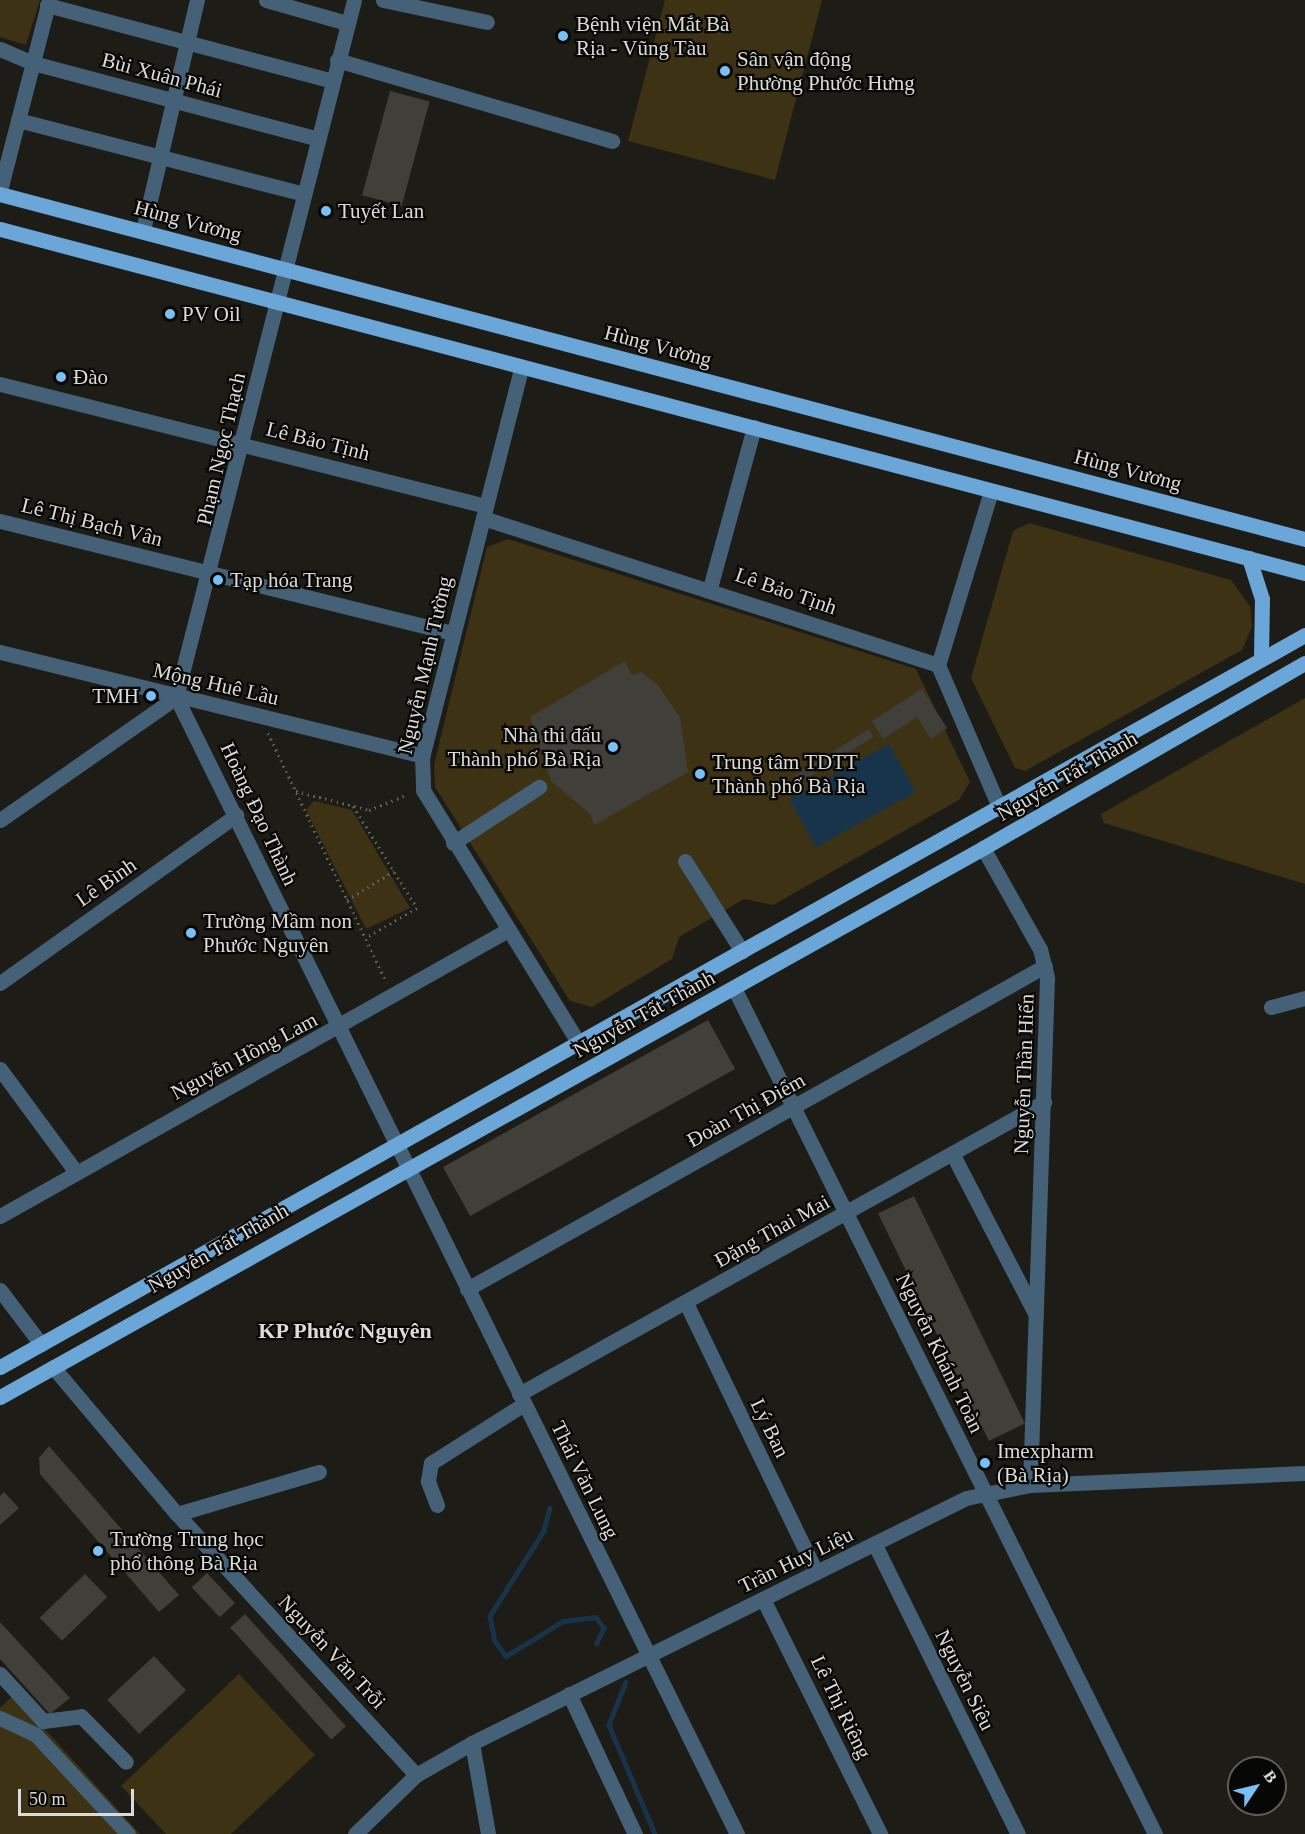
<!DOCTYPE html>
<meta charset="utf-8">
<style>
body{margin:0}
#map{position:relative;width:1305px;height:1834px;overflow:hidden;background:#1e1c16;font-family:Georgia,serif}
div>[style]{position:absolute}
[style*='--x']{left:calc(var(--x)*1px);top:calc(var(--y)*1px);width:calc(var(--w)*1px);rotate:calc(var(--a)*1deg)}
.green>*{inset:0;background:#3e3215}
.water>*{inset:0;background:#18344b;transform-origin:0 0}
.stream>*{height:4.5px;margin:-2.25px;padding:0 2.25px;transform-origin:2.25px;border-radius:2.25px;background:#18344b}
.building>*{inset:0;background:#413f39;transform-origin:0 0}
.path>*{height:3px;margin-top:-1.5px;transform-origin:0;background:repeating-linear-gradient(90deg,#65635f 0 1.5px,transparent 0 6px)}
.minor>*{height:15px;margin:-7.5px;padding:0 7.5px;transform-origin:7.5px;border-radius:7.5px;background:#456178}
.major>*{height:15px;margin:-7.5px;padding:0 7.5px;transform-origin:7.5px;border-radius:7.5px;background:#6aa6d7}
.dots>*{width:16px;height:16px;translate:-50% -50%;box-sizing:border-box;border:3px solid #070705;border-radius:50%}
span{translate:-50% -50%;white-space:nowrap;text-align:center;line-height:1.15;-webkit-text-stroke:4.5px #070705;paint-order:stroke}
.poi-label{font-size:21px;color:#dddbd8}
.left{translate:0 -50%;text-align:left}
.right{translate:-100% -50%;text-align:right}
.street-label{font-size:21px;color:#dddbd8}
.neighbourhood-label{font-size:22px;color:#dddbd8;font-weight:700}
.north{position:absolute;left:1227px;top:1756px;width:60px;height:60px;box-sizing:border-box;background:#070705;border:2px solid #5d5c59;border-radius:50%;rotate:55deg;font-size:16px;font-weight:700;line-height:24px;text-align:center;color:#dddbd8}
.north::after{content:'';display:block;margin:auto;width:21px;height:27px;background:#79bff8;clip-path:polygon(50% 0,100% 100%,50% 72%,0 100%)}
.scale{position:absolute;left:18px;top:1789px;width:116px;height:27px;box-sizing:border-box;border:3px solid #dddbd8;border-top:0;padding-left:8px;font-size:18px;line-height:21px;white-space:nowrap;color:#dddbd8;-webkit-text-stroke:4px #070705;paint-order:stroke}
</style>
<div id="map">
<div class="green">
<div style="clip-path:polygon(0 0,40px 0,26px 45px,0 37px)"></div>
<div style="clip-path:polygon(665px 0,822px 0,775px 180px,628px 141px)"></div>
<div style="clip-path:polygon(1029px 523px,1231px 580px,1250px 606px,1252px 627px,1242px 650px,1025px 771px,1015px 768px,971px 678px,1013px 531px)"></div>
<div style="clip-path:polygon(508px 539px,916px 669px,970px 782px,959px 800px,773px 905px,744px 899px,679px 937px,672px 959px,592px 1007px,570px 1001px,435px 787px,434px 765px,487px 547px)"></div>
<div style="clip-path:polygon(1305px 698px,1305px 884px,1104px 823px,1101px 814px)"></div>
<div style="clip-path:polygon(314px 801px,352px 810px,410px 908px,366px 929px,306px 810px)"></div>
<div style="clip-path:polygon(239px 1674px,315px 1755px,231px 1834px,166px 1834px,121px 1786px)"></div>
<div style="clip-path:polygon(14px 1695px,140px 1834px,0 1834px,0 1708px)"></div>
</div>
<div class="water">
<div style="left:889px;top:744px;width:55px;height:114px;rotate:61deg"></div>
</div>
<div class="stream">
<div style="--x:550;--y:1508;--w:24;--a:105"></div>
<div style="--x:544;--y:1531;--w:101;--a:122.4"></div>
<div style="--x:490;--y:1616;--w:25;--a:79"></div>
<div style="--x:495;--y:1641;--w:19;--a:54"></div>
<div style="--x:506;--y:1656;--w:67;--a:-31.6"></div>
<div style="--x:563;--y:1621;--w:33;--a:-7"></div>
<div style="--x:596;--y:1617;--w:14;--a:54"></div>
<div style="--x:604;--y:1628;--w:17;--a:115"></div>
<div style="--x:626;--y:1682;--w:46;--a:111.6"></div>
<div style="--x:609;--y:1725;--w:118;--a:67.1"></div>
</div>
<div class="building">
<div style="left:390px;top:91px;width:41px;height:108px;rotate:15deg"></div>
<div style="clip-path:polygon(625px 661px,632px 675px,641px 672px,657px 684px,680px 717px,688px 772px,594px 825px,590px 814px,551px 781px,530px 717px)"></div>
<div style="clip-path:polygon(922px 689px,947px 728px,931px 739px,917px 717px,883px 739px,872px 721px)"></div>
<div style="left:869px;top:729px;width:9px;height:88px;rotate:58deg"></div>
<div style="left:708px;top:1020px;width:56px;height:303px;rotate:61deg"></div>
<div style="left:914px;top:1196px;width:253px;height:40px;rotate:64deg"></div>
<div style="clip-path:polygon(49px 1446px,179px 1595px,159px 1612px,40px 1474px,39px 1458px)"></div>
<div style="clip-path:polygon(4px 1492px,19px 1508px,0 1525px,0 1496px)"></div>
<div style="left:207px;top:1573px;width:41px;height:21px;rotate:47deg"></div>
<div style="left:85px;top:1574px;width:32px;height:63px;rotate:46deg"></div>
<div style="left:245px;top:1614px;width:151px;height:20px;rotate:48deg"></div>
<div style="clip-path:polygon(0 1622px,70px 1698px,50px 1714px,0 1659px)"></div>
<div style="left:154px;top:1656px;width:47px;height:64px;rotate:47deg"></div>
</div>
<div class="path">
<div style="--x:268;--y:733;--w:276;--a:64.6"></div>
<div style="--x:296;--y:791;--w:75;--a:14.6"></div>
<div style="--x:369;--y:810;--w:40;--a:-22"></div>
<div style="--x:353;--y:806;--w:120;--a:57.9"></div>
<div style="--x:417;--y:908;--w:60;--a:150"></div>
<div style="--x:347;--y:900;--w:55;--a:-31.7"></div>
</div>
<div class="minor">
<div style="--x:266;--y:0;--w:84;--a:15.9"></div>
<div style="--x:383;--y:0;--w:106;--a:11.9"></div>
<div style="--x:47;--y:5;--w:295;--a:14.9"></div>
<div style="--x:0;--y:49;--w:36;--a:23"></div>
<div style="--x:33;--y:63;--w:292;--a:14.9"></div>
<div style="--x:337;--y:60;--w:287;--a:16.4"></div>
<div style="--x:18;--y:120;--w:292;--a:14.5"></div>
<div style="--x:0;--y:190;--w:196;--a:-75.5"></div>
<div style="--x:143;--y:230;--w:236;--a:-76.8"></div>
<div style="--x:521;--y:369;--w:399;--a:104.3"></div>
<div style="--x:422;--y:756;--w:34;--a:88"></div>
<div style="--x:423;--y:790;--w:296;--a:58.4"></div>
<div style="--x:0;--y:384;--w:501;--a:14.09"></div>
<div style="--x:991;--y:491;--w:182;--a:106.9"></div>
<div style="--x:938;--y:665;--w:157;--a:66.7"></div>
<div style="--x:483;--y:518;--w:478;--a:17.9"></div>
<div style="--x:0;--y:521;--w:467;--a:13.9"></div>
<div style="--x:710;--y:588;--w:167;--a:-74.7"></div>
<div style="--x:0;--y:652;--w:435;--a:13.8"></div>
<div style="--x:176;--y:697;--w:1268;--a:63.74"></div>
<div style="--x:0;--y:820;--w:215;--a:-34.9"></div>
<div style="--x:176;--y:697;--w:719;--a:-75.67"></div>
<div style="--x:453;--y:843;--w:103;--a:-33.1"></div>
<div style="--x:983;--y:848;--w:116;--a:60.6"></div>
<div style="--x:1040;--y:949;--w:30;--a:76"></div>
<div style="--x:1047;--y:978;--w:507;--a:91.92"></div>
<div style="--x:685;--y:861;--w:107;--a:57.7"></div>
<div style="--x:0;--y:983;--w:290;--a:-35.4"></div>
<div style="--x:734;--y:988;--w:945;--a:63.54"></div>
<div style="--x:1271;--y:1007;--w:35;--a:-15"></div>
<div style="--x:0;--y:1069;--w:128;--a:53.6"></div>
<div style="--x:953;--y:1155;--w:180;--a:62.6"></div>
<div style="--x:0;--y:1216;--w:581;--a:-29.39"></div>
<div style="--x:467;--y:1289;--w:662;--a:-29.2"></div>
<div style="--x:0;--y:1290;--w:68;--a:52.8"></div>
<div style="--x:686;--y:1303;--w:299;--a:64.2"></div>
<div style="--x:53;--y:1367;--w:192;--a:49.9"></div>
<div style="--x:177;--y:1514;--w:354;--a:47.5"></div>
<div style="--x:519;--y:1394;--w:601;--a:-29.08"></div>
<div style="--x:437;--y:1505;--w:26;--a:-111"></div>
<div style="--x:428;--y:1481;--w:18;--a:-81"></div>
<div style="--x:431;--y:1463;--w:110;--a:-32.4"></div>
<div style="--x:177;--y:1514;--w:148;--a:-16.5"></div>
<div style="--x:875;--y:1545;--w:322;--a:63.7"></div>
<div style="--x:763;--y:1599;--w:263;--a:63.5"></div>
<div style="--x:0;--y:1674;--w:64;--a:47.5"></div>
<div style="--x:43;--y:1721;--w:38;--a:-7"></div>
<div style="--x:81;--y:1716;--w:64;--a:45.6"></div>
<div style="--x:569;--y:1694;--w:155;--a:64.8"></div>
<div style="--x:0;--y:1718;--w:40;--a:25"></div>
<div style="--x:36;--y:1735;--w:135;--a:47.1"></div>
<div style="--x:472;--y:1743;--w:92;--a:80"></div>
<div style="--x:355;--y:1834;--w:85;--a:-44"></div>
<div style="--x:416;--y:1775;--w:64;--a:-29.7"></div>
<div style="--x:472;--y:1743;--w:551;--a:-26.38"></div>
<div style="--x:966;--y:1498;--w:65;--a:-11.5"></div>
<div style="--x:1030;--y:1485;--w:275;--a:-2.5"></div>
</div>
<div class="major">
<div style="--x:0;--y:194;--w:1350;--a:14.81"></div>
<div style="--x:0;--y:229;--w:1350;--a:14.77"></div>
<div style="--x:1249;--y:558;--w:43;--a:72.4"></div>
<div style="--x:1262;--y:599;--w:60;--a:91"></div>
<div style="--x:0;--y:1367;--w:1496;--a:-29.29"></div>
<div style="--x:0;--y:1397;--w:1126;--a:-29.18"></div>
<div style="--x:983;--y:848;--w:371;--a:-29.9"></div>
</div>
<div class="dots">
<div style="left:563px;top:36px;background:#79bff8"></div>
<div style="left:725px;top:71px;background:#79bff8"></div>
<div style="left:326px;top:211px;background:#79bff8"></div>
<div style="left:170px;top:314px;background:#79bff8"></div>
<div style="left:61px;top:377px;background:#79bff8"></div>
<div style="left:218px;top:580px;background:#79bff8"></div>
<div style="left:151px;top:696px;background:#79bff8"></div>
<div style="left:613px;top:747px;background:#79bff8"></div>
<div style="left:700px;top:774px;background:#79bff8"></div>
<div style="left:191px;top:933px;background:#79bff8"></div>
<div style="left:985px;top:1463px;background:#79bff8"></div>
<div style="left:98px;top:1551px;background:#79bff8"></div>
</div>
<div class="poi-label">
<span class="left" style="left:576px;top:36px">Bệnh viện Mắt Bà<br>Rịa - Vũng Tàu</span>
<span class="left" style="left:737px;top:71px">Sân vận động<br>Phường Phước Hưng</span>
<span class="left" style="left:338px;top:211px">Tuyết Lan</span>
<span class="left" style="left:182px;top:314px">PV Oil</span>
<span class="left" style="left:73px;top:377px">Đào</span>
<span class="left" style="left:230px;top:580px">Tạp hóa Trang</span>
<span class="right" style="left:139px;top:696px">TMH</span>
<span class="right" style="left:601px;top:747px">Nhà thi đấu<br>Thành phố Bà Rịa</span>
<span class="left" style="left:712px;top:774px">Trung tâm TDTT<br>Thành phố Bà Rịa</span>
<span class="left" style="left:203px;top:933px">Trường Mầm non<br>Phước Nguyên</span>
<span class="left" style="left:997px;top:1463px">Imexpharm<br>(Bà Rịa)</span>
<span class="left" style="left:110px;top:1551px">Trường Trung học<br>phổ thông Bà Rịa</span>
</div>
<div class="street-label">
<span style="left:162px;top:75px;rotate:15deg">Bùi Xuân Phái</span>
<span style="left:188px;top:221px;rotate:15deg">Hùng Vương</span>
<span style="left:658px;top:346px;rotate:15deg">Hùng Vương</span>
<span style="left:318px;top:441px;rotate:14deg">Lê Bảo Tịnh</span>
<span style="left:221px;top:449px;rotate:-77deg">Phạm Ngọc Thạch</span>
<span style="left:1128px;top:470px;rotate:15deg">Hùng Vương</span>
<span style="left:92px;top:522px;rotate:14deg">Lê Thị Bạch Vân</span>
<span style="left:786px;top:591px;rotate:19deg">Lê Bảo Tịnh</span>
<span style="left:425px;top:665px;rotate:-77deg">Nguyễn Mạnh Tường</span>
<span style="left:216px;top:684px;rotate:13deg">Mộng Huê Lầu</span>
<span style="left:1067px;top:776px;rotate:-30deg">Nguyễn Tất Thành</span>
<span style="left:259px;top:814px;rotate:65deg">Hoàng Đạo Thành</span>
<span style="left:106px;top:882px;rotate:-35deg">Lê Bình</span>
<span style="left:644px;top:1014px;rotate:-29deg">Nguyễn Tất Thành</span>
<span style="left:244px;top:1056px;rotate:-28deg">Nguyễn Hồng Lam</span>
<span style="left:1024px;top:1074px;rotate:-88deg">Nguyễn Thần Hiến</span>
<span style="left:746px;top:1110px;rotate:-29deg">Đoàn Thị Điểm</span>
<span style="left:772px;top:1231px;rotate:-29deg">Đặng Thai Mai</span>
<span style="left:218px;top:1248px;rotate:-30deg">Nguyễn Tất Thành</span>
<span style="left:940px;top:1353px;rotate:64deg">Nguyễn Khánh Toàn</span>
<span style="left:770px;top:1428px;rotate:64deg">Lý Ban</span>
<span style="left:585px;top:1480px;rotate:64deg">Thái Văn Lung</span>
<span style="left:796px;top:1560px;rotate:-26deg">Trần Huy Liệu</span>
<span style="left:332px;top:1652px;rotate:47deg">Nguyễn Văn Trỗi</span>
<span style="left:965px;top:1680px;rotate:64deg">Nguyễn Siêu</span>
<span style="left:841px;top:1707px;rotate:64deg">Lê Thị Riêng</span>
</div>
<div class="neighbourhood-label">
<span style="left:345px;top:1331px">KP Phước Nguyên</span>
</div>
<div class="north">B</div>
<div class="scale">50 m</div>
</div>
